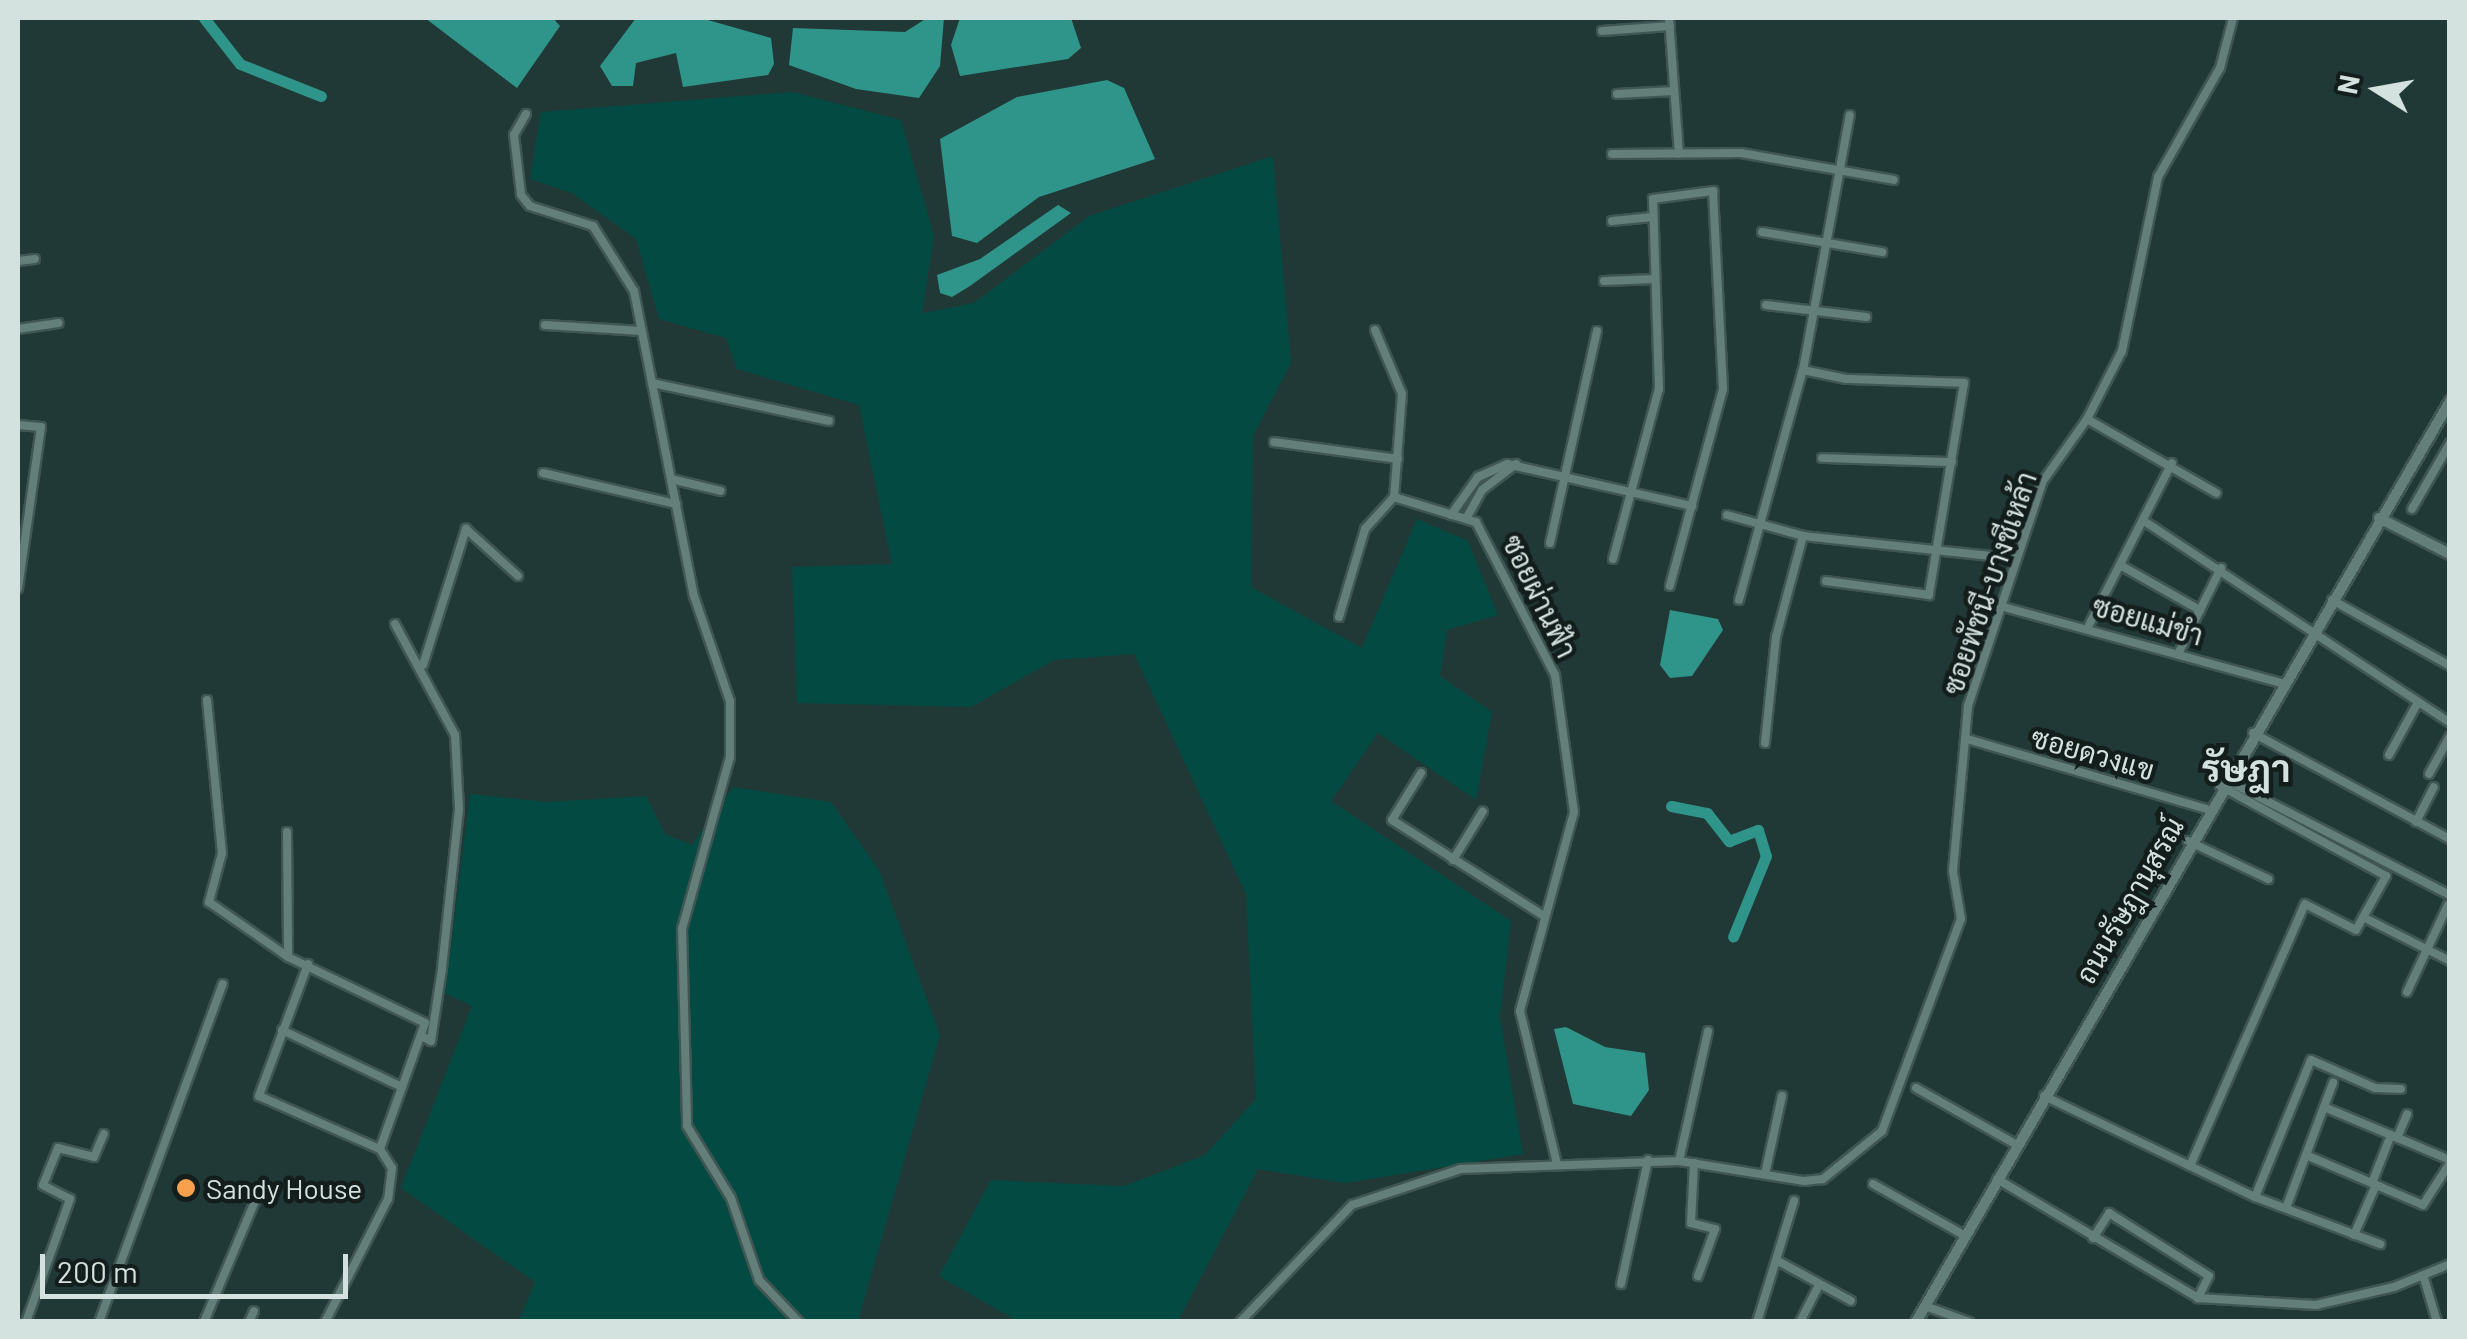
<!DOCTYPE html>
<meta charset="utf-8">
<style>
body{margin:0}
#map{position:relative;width:2467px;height:1339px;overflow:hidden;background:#213936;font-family:Barlow,Sarabun,sans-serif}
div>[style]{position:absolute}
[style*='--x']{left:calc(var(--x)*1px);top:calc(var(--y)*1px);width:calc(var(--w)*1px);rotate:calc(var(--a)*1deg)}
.green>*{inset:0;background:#034a43}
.water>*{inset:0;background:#2f958a}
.canal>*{height:11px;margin:-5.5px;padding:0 5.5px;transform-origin:5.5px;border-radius:5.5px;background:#2f958a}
.roads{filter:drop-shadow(2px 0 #405653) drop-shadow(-2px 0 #405653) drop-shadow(0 2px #405653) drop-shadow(0 -2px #405653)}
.minor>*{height:8px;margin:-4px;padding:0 4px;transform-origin:4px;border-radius:4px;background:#647e7a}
.tertiary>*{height:10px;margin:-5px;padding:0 5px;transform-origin:5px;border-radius:5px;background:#647e7a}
.dots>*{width:28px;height:28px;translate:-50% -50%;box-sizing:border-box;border:5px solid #131e1c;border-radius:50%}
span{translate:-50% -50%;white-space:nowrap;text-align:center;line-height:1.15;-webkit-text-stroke:9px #131e1c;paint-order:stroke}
.street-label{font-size:28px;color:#d3e1df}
.poi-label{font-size:28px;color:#d3e1df}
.left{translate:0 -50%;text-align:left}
.district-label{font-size:38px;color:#d3e1df;font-weight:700}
.frame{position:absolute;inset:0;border:20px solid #d3e1df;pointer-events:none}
.north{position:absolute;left:2327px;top:40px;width:100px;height:100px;-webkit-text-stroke:8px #131e1c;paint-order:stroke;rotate:281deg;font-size:28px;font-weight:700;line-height:40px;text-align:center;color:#d3e1df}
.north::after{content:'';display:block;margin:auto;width:35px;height:45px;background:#d3e1df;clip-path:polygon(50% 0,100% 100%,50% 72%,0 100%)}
.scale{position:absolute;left:40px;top:1254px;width:308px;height:45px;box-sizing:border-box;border:5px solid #d3e1df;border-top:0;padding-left:12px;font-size:30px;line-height:35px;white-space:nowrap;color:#d3e1df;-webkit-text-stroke:8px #131e1c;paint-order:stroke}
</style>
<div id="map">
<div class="green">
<div style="clip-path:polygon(793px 92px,901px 120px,934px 236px,922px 313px,974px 303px,1089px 216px,1273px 156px,1291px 363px,1253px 436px,1251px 587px,1362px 648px,1417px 519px,1468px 541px,1498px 615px,1447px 630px,1440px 676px,1492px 712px,1476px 800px,1378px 733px,1331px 801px,1511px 921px,1500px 1017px,1523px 1154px,1345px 1183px,1258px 1169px,1178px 1321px,1017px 1321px,939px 1276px,991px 1180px,1124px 1186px,1205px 1155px,1256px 1099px,1246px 894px,1134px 654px,1054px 660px,971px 707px,797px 703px,792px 567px,892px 564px,859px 405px,737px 369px,726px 338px,659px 319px,636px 239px,572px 193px,530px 179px,541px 112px)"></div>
<div style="clip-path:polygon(733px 787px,831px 802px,879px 870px,940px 1035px,858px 1321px,519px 1321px,535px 1282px,401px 1188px,472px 1006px,445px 993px,470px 794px,548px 802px,646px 796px,665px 834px,692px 845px)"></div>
</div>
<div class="water">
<div style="clip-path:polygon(425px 18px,553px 18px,560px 26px,517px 88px)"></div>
<div style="clip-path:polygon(636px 18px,701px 18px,771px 38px,774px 64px,768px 75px,683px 87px,676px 53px,636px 63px,633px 86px,612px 86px,600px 66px)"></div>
<div style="clip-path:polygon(927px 18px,944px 18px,940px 66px,919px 98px,856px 89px,789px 65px,793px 28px,905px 32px)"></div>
<div style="clip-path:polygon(960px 18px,1071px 18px,1081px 48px,1068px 59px,960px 76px,951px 45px)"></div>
<div style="clip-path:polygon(1107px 80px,1124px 88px,1155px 159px,1039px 197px,977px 243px,952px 236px,940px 139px,1017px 97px)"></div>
<div style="clip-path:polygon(1058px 205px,1071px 213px,970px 286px,952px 297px,940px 293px,937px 275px,980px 259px)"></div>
<div style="clip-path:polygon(1670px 610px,1718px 619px,1723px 630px,1692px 676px,1670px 678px,1660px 665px)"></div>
<div style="clip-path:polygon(1566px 1027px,1605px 1047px,1645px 1053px,1649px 1090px,1631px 1116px,1573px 1104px,1554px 1029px)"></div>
</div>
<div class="canal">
<div style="--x:204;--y:18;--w:58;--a:52"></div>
<div style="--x:240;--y:64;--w:87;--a:21.6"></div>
<div style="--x:1671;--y:806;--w:37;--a:11"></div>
<div style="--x:1707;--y:813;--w:36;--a:52"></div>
<div style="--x:1729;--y:841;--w:31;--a:-21"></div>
<div style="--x:1758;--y:830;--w:27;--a:73"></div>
<div style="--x:1766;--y:856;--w:87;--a:112.2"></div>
</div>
<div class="roads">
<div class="minor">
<div style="--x:1669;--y:18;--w:136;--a:85.8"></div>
<div style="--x:1602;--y:31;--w:68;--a:-4.2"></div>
<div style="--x:1617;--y:94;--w:57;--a:-3"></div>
<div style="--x:526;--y:114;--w:24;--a:120"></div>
<div style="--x:514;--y:135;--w:60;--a:83.3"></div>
<div style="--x:521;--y:195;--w:14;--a:51"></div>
<div style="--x:530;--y:206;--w:66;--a:17.6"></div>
<div style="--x:593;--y:226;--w:77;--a:57.8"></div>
<div style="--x:634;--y:291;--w:311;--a:78.9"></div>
<div style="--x:694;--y:596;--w:111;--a:71.1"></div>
<div style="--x:730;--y:701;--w:56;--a:90"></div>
<div style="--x:730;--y:757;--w:179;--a:105.6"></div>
<div style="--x:682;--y:929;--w:197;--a:88.5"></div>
<div style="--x:687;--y:1126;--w:84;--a:58.6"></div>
<div style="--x:731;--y:1198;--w:87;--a:71.1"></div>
<div style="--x:759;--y:1280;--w:58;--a:46.4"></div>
<div style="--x:1612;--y:154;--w:129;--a:-0.4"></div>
<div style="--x:1741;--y:153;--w:155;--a:10"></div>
<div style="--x:1612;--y:221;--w:41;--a:-5.6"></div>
<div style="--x:1762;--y:232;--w:122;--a:9.5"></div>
<div style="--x:18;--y:261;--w:17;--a:-7"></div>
<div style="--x:1604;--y:281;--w:51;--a:-2.2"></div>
<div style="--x:1766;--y:305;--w:101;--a:6.8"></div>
<div style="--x:545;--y:325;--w:97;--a:3.5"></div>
<div style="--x:18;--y:329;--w:41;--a:-8.3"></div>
<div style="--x:1375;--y:330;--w:69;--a:67.1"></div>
<div style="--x:1402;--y:394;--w:103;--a:94.4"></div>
<div style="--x:1803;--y:370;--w:44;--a:11.8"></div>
<div style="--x:1846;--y:379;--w:118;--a:1.9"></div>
<div style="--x:1964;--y:383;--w:215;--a:99.4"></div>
<div style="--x:1929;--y:595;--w:104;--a:-172.3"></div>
<div style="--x:652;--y:383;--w:181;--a:12.1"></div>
<div style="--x:2087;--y:419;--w:149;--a:29.8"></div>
<div style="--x:18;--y:425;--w:23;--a:5"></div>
<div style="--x:41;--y:427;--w:163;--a:98.1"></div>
<div style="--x:1274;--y:442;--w:125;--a:7.8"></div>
<div style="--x:1822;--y:458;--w:130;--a:1.8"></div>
<div style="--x:543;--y:473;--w:137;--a:13.1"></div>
<div style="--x:671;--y:479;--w:51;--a:13.5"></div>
<div style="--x:1394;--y:497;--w:86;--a:17"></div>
<div style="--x:1476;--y:522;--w:172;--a:62.7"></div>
<div style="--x:1555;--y:675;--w:138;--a:82.1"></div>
<div style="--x:1574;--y:812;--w:206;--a:105.2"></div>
<div style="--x:1520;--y:1011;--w:157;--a:76.4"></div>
<div style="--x:2412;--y:509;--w:76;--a:-60.1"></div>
<div style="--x:1451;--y:515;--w:47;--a:-54.6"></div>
<div style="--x:1478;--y:477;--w:32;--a:-24"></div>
<div style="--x:1507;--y:464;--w:190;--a:12.8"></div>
<div style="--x:1727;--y:515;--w:79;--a:15.4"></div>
<div style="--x:1803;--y:536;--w:215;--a:6.1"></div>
<div style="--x:1466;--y:519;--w:33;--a:-61"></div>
<div style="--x:1482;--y:490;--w:43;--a:-37.4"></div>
<div style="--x:2144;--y:521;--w:367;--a:33.4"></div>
<div style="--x:1550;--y:543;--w:217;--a:-77.5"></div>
<div style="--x:1613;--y:559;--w:176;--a:-74.9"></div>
<div style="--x:1659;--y:389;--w:190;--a:-91.8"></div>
<div style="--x:1653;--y:199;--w:61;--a:-7.6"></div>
<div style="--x:1713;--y:191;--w:198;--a:87.1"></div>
<div style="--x:1723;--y:389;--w:204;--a:105.1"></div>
<div style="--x:2120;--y:565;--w:92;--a:29.4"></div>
<div style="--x:1739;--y:600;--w:239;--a:-74.5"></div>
<div style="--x:1803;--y:370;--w:259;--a:-79.6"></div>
<div style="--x:2332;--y:600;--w:135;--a:29.2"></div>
<div style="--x:2000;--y:606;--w:291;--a:15.3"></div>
<div style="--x:1339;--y:617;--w:92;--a:-73.5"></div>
<div style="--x:1365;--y:529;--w:43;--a:-47.8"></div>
<div style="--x:395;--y:624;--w:126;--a:61.6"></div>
<div style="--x:455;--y:735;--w:74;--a:86.9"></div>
<div style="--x:459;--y:809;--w:161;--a:96.1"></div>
<div style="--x:442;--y:969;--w:73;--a:98.7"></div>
<div style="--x:431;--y:1041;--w:11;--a:-153"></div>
<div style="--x:2089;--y:625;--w:182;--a:-62.9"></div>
<div style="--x:2179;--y:652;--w:94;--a:-63.4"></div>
<div style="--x:423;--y:665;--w:143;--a:-72.5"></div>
<div style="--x:466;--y:529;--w:70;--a:42.1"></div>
<div style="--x:207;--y:700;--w:154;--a:84.4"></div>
<div style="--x:222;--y:853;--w:51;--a:104.9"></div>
<div style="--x:209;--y:902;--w:96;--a:34.8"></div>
<div style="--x:288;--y:957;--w:152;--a:25.7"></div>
<div style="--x:425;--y:1023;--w:134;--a:109.7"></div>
<div style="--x:2253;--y:733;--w:224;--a:28.3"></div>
<div style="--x:1967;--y:739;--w:249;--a:16.3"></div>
<div style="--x:1765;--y:743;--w:107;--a:-84.1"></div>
<div style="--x:1776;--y:637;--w:105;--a:-75"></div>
<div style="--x:2389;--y:755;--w:58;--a:-61.2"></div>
<div style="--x:1421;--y:773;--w:55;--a:121.7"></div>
<div style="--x:1392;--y:820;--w:180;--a:32.3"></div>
<div style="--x:2429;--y:774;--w:43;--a:-61.1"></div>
<div style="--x:2224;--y:779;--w:254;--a:27.2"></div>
<div style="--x:2416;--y:822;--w:39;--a:-63"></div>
<div style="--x:287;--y:832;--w:125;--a:89.5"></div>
<div style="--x:2188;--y:841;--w:89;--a:25.4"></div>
<div style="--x:1453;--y:860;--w:57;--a:-58.5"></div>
<div style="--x:2363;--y:917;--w:97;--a:26.8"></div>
<div style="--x:308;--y:964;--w:141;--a:110.4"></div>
<div style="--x:259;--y:1096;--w:132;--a:23.7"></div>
<div style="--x:380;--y:1149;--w:22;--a:58"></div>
<div style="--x:392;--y:1168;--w:31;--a:97"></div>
<div style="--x:388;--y:1199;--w:138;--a:117.1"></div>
<div style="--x:2407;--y:992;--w:96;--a:-64.8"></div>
<div style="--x:282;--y:1030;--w:133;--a:25.4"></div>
<div style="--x:1916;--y:1088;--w:116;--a:29.4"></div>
<div style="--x:2044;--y:1096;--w:234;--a:25.6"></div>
<div style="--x:2255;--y:1197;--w:148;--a:-67.8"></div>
<div style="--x:2311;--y:1060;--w:70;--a:23.6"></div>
<div style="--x:2375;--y:1088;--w:26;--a:2"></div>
<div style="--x:2324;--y:1107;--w:137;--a:22.8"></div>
<div style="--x:2397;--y:1138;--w:26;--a:-67"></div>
<div style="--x:2306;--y:1155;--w:127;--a:23.1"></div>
<div style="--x:2423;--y:1205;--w:50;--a:-57.3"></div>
<div style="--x:1679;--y:1161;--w:133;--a:-77.4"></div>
<div style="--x:1694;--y:1163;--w:60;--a:92.9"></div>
<div style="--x:1691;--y:1223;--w:25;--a:14"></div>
<div style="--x:1715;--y:1229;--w:50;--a:109.9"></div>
<div style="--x:2190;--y:1166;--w:286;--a:-66.3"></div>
<div style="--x:2305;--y:904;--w:57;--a:27"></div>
<div style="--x:2356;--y:930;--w:62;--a:-60.9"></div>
<div style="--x:2386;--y:876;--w:189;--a:-151.5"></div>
<div style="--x:1765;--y:1174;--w:80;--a:-77.7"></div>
<div style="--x:1997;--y:1179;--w:234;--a:30.6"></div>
<div style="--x:2198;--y:1298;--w:118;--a:3.4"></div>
<div style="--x:2316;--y:1305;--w:80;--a:-13"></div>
<div style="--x:2394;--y:1287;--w:61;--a:-22.3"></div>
<div style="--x:2372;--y:1183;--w:52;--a:-68.4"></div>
<div style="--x:1873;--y:1184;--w:104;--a:29.3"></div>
<div style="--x:2255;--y:1197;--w:134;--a:20.6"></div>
<div style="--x:2286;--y:1208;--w:134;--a:-69.4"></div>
<div style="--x:2354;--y:1235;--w:55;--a:-66.3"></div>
<div style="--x:2093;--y:1238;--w:30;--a:-57"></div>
<div style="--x:2109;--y:1213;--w:118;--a:32.2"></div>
<div style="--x:2209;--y:1276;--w:25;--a:117"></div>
<div style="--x:1778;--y:1261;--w:83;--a:28.7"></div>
<div style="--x:2424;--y:1278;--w:46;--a:73.5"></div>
<div style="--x:1621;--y:1284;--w:127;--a:-77.7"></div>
<div style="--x:1925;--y:1306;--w:47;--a:20"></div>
<div style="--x:26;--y:1322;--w:131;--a:-70.3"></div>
<div style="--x:70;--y:1199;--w:30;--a:-153"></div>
<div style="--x:43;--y:1185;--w:40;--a:-68"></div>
<div style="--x:58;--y:1148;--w:37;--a:14"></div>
<div style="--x:94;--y:1157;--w:25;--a:-67"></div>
<div style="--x:99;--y:1322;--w:360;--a:-69.9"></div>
<div style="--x:204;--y:1322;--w:134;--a:-67.1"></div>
<div style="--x:249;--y:1322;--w:12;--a:-66"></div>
<div style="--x:1240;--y:1322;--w:162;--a:-46.3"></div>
<div style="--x:1352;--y:1205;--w:115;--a:-18.3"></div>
<div style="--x:1461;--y:1169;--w:218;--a:-2.1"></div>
<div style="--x:1679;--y:1161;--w:127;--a:9.1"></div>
<div style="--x:1804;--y:1181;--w:19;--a:-6"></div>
<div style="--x:1823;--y:1179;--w:76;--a:-39.1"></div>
<div style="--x:1882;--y:1131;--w:226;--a:-69.6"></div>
<div style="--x:1961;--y:919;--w:49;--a:-99.5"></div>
<div style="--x:1953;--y:871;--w:166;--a:-84.8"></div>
<div style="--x:1968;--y:706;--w:237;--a:-71.6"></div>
<div style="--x:2043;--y:481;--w:76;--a:-54.6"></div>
<div style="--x:2087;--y:419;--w:76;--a:-62.8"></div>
<div style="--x:2122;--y:351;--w:178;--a:-78.3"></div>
<div style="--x:2158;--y:177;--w:125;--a:-60.4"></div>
<div style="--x:2220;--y:68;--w:52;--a:-75.4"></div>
<div style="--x:1757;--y:1322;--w:127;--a:-73"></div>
<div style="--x:1800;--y:1322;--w:42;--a:-62.8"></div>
</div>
<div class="tertiary">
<div style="--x:2379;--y:518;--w:80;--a:26.9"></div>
<div style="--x:1916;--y:1322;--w:1065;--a:-59.89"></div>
</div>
</div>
<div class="dots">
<div style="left:186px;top:1188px;background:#f8a04b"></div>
</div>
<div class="street-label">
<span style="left:1989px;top:583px;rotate:-71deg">ซอยพัชนี-บางชีเหล้า</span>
<span style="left:1540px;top:596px;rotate:64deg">ซอยผ่านฟ้า</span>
<span style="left:2148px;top:620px;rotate:16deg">ซอยแม่ขำ</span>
<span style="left:2093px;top:753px;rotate:16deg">ซอยดวงแข</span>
<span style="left:2129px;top:900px;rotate:-60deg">ถนนรัษฎานุสรณ์</span>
</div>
<div class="poi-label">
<span class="left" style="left:206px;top:1188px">Sandy House</span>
</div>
<div class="district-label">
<span style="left:2246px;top:768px">รัษฎา</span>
</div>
<div class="frame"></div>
<div class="north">N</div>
<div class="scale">200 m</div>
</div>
